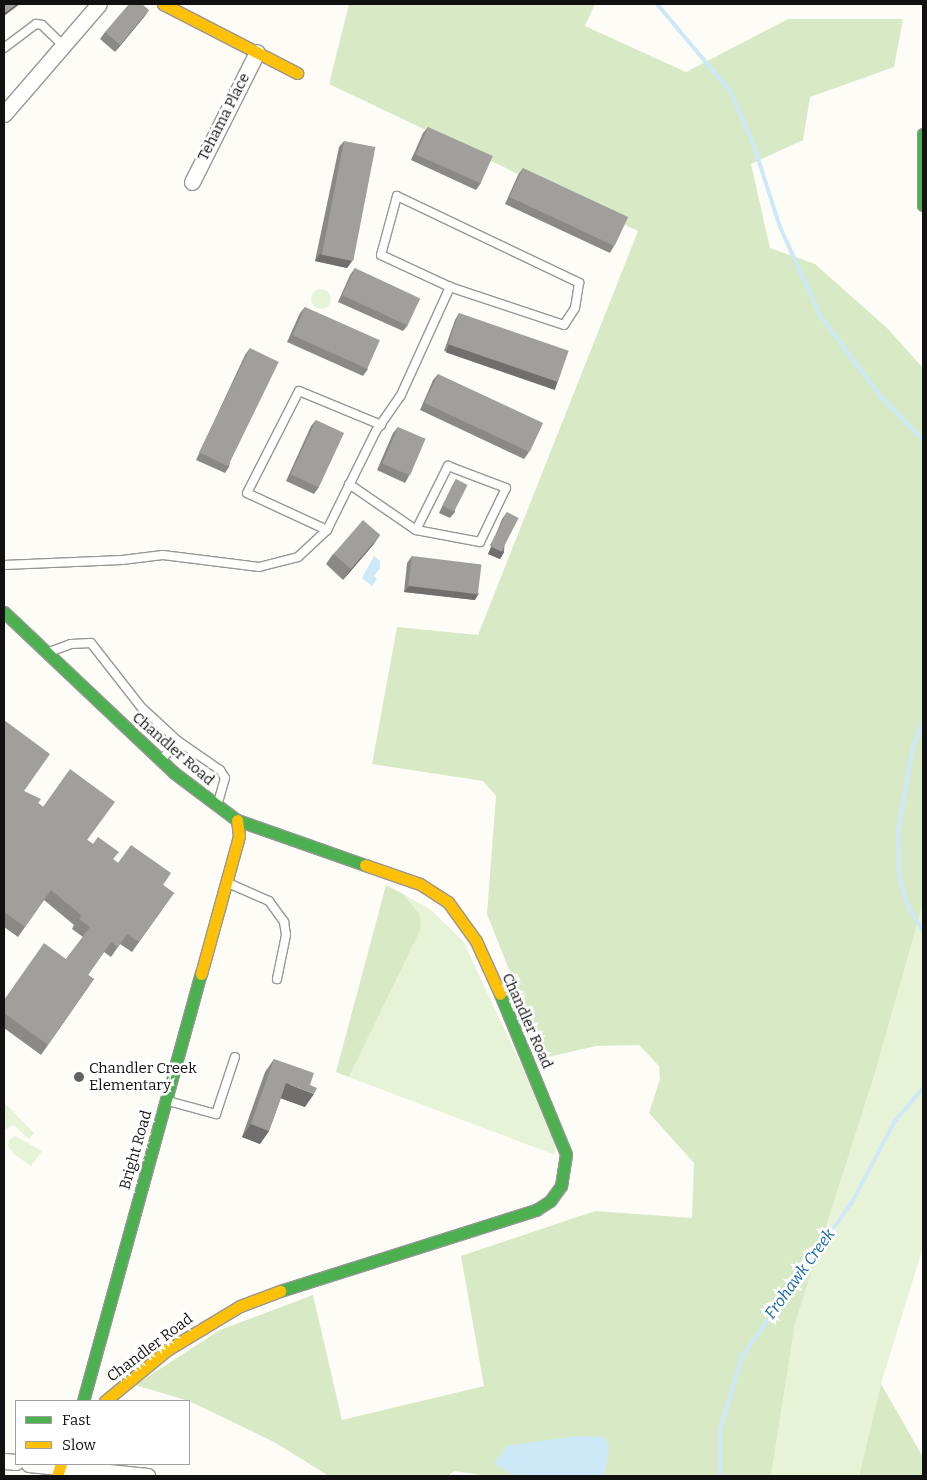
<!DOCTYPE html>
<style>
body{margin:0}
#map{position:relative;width:927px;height:1480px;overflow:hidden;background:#fdfcf7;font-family:Bitter,serif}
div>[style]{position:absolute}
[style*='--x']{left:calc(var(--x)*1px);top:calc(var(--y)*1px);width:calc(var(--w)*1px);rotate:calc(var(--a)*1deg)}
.green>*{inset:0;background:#e7f3d7}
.round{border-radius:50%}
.forest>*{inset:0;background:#d8eac5}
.water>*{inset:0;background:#cde8f7}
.stream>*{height:4px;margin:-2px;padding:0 2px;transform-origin:2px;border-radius:2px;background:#cde8f7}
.roads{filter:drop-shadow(1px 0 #979795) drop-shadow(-1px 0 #979795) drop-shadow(0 1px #979795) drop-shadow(0 -1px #979795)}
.lane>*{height:8px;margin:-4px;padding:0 4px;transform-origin:4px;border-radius:4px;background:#fffffe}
.street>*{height:15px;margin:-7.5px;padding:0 7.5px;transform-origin:7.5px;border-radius:7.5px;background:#fffffe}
.fast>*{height:11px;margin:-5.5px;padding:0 5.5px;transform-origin:5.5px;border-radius:5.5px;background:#4caf50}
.slow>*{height:11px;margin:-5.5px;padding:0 5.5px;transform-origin:5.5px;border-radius:5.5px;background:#ffc107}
.wall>*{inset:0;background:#8a8986}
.shaded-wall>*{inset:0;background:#716f6d;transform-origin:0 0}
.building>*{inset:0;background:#a19f9c;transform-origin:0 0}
.dots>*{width:14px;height:14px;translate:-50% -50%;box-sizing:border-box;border:2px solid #fff;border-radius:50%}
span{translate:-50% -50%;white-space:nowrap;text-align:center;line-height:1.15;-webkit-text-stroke:5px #fff;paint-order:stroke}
.street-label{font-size:15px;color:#111}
.poi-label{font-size:15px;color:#111}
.left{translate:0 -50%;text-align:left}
.water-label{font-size:16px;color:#1768a6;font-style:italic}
.frame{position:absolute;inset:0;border:5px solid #111;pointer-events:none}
.legend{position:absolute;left:15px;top:1400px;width:175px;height:65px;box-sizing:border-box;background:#fff;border:1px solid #a0a0a0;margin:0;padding:6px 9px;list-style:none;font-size:15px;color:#111}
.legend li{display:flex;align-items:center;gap:10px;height:25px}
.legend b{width:25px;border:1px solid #a0a0a0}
</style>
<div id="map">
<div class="green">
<div class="round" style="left:311px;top:289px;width:20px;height:20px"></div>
<div style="clip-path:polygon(403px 894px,431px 910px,463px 941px,555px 1137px,555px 1155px,349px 1077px,421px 929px,420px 914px)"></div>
<div style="clip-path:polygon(923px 904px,923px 1247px,881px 1384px,859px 1476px,771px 1476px,795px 1324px,875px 1073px)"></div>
<div style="clip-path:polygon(4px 1102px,34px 1133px,29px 1139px,13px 1125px,4px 1130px)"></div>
<div style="clip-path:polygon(15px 1136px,42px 1151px,31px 1166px,15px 1155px,8px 1146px,9px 1140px)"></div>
</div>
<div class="forest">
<div style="clip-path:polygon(349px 4px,595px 4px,585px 26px,686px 72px,788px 19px,903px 19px,894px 67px,810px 97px,803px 140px,751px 164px,770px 248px,815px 264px,887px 328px,923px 368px,923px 904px,875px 1073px,795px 1324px,771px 1476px,489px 1476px,454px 1471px,448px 1476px,329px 1476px,274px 1442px,189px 1401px,135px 1385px,220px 1330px,313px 1295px,342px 1420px,484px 1386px,461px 1256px,595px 1211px,692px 1218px,694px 1163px,649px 1113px,660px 1079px,659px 1066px,639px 1045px,596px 1046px,544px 1058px,487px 914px,496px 796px,483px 781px,372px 764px,397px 627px,478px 635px,638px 231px,329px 84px)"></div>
<div style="clip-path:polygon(386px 885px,403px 894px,420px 914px,421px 929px,349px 1077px,336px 1072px)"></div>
<div style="clip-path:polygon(881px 1384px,923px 1457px,923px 1476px,859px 1476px)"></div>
</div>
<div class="water">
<div style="clip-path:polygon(374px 556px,380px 561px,380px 568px,374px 576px,377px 579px,372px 586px,362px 578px)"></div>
<div style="clip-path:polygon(576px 1436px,604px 1437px,609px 1445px,605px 1476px,516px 1476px,494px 1464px,507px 1446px)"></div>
</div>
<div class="stream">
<div style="--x:657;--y:4;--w:114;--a:50"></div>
<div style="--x:730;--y:91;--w:57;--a:66.1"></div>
<div style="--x:753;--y:143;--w:88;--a:72.2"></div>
<div style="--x:780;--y:227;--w:99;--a:65.5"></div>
<div style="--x:821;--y:317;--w:100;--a:53.1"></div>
<div style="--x:881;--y:397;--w:60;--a:45.7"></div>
<div style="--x:923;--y:722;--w:27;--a:112"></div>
<div style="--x:913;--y:747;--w:85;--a:100.1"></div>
<div style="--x:898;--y:831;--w:43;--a:88.7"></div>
<div style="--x:899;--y:874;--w:29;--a:76"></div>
<div style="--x:906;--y:902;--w:34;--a:60"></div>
<div style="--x:720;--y:1476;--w:46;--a:-90"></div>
<div style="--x:720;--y:1430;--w:77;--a:-73.4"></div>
<div style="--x:742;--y:1356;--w:187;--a:-54.4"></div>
<div style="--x:851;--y:1204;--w:94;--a:-62.1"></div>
<div style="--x:895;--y:1121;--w:43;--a:-49.7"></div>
</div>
<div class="roads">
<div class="lane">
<div style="--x:4;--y:48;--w:40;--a:-37"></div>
<div style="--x:36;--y:24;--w:6;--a:9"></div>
<div style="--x:42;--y:25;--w:30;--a:44"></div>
<div style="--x:397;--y:196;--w:202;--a:25.5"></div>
<div style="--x:579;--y:283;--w:25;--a:99"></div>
<div style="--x:575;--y:308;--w:20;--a:123"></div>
<div style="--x:564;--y:325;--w:120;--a:-161.6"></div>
<div style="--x:450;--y:287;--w:76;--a:-155.1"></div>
<div style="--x:381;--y:255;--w:61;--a:-74.8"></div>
<div style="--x:349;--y:484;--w:81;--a:34.5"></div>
<div style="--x:416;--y:530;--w:72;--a:-63.4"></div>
<div style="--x:448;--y:466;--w:62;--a:20.8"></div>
<div style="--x:506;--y:488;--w:60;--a:115.7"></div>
<div style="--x:480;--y:542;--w:65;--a:-169.4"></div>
<div style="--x:327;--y:530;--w:88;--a:-155.2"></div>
<div style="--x:247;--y:493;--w:114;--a:-63"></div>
<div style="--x:299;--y:391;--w:89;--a:22.5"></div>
<div style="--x:4;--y:565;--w:118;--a:-2.4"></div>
<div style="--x:122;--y:560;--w:41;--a:-7"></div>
<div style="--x:163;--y:555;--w:97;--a:7.1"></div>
<div style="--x:259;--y:567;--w:40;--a:-14.4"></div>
<div style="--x:298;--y:557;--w:40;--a:-43"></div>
<div style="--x:327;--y:530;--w:110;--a:-63.7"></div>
<div style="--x:376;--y:431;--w:44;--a:-55.2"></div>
<div style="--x:401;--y:395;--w:119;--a:-65.6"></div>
<div style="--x:49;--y:652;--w:23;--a:-20"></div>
<div style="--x:71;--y:644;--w:20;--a:-3"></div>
<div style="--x:91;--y:643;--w:81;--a:52"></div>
<div style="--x:141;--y:707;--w:50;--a:42.6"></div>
<div style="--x:178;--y:741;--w:51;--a:34.6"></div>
<div style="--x:220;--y:770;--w:9;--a:58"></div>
<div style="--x:225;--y:778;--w:25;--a:106"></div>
<div style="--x:162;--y:759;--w:24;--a:-48"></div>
<div style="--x:228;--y:883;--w:45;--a:23.7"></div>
<div style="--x:269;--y:901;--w:26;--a:54"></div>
<div style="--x:284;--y:922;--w:13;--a:81"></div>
<div style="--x:286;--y:935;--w:45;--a:101.6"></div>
<div style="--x:168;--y:1101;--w:50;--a:15.2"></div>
<div style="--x:216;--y:1114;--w:60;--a:-71.6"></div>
</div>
<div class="street">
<div style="--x:4;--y:114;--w:145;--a:-49.2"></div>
<div style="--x:192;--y:182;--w:145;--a:-63.4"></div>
<div style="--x:4;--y:1461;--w:12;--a:5"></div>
<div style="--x:29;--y:1464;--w:119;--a:5.8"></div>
</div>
<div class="fast">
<div style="--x:923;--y:134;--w:71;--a:90"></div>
<div style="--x:4;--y:612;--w:233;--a:43.4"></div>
<div style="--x:173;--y:772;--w:80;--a:36.9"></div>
<div style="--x:237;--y:820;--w:136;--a:19.4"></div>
<div style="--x:280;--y:1291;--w:269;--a:-17.6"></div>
<div style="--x:536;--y:1210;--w:17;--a:-33"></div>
<div style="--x:550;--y:1201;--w:19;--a:-54"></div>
<div style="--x:561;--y:1186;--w:32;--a:-81"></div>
<div style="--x:566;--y:1154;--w:173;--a:-112.4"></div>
<div style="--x:83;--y:1401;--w:443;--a:-74.6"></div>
</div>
<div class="slow">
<div style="--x:163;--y:4;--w:151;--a:27.2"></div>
<div style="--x:365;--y:865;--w:58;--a:19.1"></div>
<div style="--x:420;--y:884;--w:33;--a:33"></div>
<div style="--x:448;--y:902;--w:48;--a:54.3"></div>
<div style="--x:476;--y:941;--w:58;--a:65.6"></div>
<div style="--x:201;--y:974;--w:143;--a:-74.6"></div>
<div style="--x:239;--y:836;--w:16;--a:-97"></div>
<div style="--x:105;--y:1401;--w:80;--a:-39.4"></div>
<div style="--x:167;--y:1350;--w:85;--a:-31.1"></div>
<div style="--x:240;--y:1306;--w:43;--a:-20.6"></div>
<div style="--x:57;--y:1476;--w:13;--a:-72"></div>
</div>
</div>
<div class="wall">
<div style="clip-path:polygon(149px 10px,144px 17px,115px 52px,100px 39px,105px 32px)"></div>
<div style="clip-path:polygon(428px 127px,481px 183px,476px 190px,411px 160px,423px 133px)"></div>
<div style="clip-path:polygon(344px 141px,352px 261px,347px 268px,315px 261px,339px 147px)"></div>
<div style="clip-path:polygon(523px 168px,614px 246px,610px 253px,505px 204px,518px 175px)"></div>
<div style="clip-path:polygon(355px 268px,408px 325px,403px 331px,338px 302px,350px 275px)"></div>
<div style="clip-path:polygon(305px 307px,368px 369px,363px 376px,287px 342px,300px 313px)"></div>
<div style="clip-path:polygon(459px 313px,558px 381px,554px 388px,444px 351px,455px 320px)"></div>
<div style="clip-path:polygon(250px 348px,229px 467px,225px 473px,196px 460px,245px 355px)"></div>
<div style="clip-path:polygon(438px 374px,529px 452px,524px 459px,420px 410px,433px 380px)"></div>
<div style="clip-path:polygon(316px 420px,319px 487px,314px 494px,286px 481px,311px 426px)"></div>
<div style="clip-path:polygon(398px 427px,409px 476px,405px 483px,377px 470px,393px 433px)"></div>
<div style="clip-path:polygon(456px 479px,455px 512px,450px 518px,439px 513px,452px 486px)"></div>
<div style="clip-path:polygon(507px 512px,504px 552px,500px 559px,488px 554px,502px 519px)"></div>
<div style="clip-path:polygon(380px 535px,373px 545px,343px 580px,326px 564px,333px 554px)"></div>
<div style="clip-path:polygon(412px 556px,475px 600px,404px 592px,407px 563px)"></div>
<div style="clip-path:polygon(4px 720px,24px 791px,38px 803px,118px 863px,163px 885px,174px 893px,132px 952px,120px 944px,111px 957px,104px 952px,88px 975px,94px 979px,41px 1055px,4px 1028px,4px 1000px,66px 959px,83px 937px,72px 929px,74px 925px,44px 900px,18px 937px,4px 927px)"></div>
<div style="clip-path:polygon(274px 1059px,305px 1107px,281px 1098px,269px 1131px,260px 1144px,242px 1137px,265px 1072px)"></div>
</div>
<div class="shaded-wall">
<div style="clip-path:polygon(16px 4px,20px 4px,4px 16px,4px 13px)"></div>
<div style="clip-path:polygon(149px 10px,144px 17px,115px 52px,120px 45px)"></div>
<div style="clip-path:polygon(320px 254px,352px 261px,347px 268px,315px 261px)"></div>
<div style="left:449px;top:344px;width:115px;height:9px;rotate:19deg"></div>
<div style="clip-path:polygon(380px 535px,373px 545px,343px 580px,350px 570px)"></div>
<div style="clip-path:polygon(492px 547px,504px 552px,500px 559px,488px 554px)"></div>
<div style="clip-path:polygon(409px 586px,479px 593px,475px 600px,404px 592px)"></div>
<div style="clip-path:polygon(286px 1083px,314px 1094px,305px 1107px,277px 1097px)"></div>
<div style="clip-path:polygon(251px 1124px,269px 1131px,260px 1144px,242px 1137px)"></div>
</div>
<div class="building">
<div style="clip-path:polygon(4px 4px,16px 4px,4px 13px)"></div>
<div style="clip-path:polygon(129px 4px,142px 4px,149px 10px,120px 45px,105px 32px)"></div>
<div style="left:428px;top:127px;width:71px;height:30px;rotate:24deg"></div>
<div style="left:344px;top:141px;width:32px;height:116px;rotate:11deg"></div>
<div style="left:523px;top:168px;width:116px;height:32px;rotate:25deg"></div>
<div style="left:355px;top:268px;width:72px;height:30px;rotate:25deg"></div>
<div style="left:305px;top:307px;width:82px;height:31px;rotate:24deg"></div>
<div style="left:459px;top:313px;width:116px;height:33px;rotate:19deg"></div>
<div style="left:250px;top:348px;width:32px;height:116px;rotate:26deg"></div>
<div style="left:438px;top:374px;width:116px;height:32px;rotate:25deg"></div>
<div style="left:316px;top:420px;width:31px;height:60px;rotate:25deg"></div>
<div style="left:398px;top:427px;width:30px;height:40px;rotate:23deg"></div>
<div style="left:456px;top:479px;width:13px;height:30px;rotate:27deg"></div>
<div style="left:507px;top:512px;width:13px;height:38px;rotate:27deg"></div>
<div style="left:363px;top:520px;width:23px;height:45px;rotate:41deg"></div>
<div style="left:412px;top:556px;width:70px;height:30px;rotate:7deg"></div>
<div style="clip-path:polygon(4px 720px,50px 754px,24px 791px,41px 799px,38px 803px,43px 807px,70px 769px,115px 802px,87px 840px,93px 844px,98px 837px,119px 852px,113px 859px,118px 863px,131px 845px,171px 873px,163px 885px,174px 893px,139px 942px,127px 934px,118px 947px,111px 942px,88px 975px,94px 979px,48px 1045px,4px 1013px,4px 1000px,44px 943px,66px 959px,90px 927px,79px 919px,81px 915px,51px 890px,25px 927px,4px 912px)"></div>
<div style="clip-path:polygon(274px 1059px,314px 1073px,310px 1085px,317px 1088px,314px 1094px,286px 1083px,269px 1131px,251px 1124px)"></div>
</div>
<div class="dots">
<div style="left:79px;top:1077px;background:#646362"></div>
</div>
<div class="street-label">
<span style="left:224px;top:117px;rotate:-63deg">Tehama Place</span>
<span style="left:173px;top:749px;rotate:41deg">Chandler Road</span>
<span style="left:527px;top:1021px;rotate:66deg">Chandler Road</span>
<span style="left:136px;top:1150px;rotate:-74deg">Bright Road</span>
<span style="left:150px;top:1348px;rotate:-37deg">Chandler Road</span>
</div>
<div class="poi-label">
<span class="left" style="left:89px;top:1077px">Chandler Creek<br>Elementary</span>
</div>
<div class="water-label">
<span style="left:800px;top:1274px;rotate:-54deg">Frohawk Creek</span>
</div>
<div class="frame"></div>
<ul class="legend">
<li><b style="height:6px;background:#4caf50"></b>Fast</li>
<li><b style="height:6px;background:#ffc107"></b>Slow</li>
</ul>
</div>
